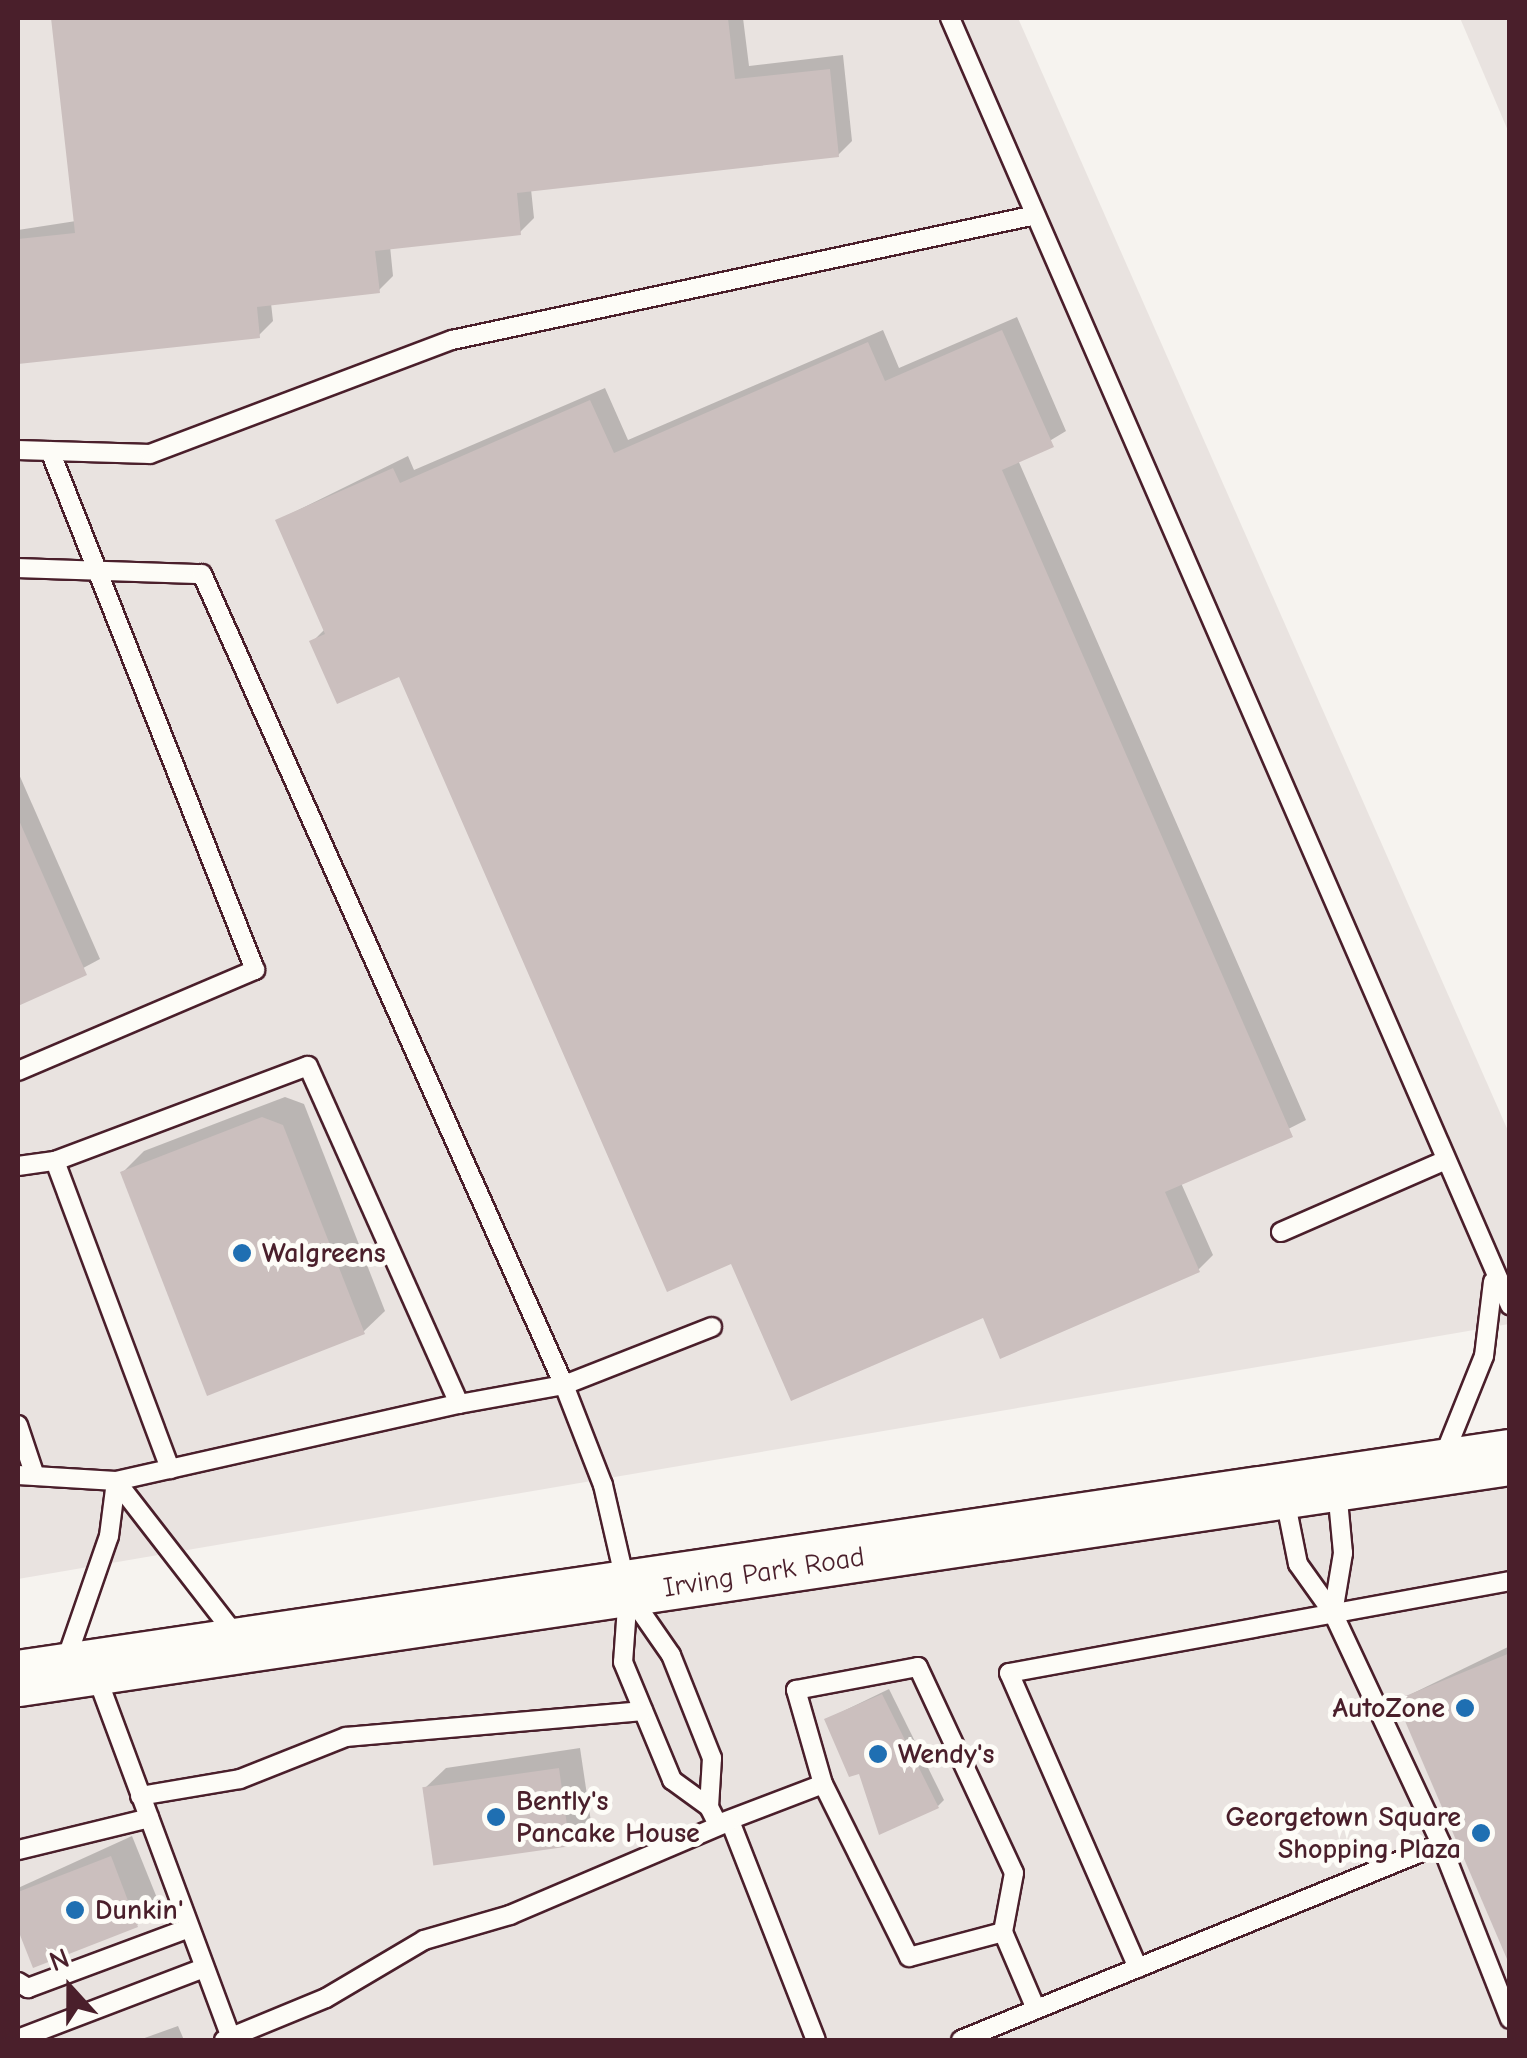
<!DOCTYPE html>
<style>
body{margin:0}
#map{position:relative;width:1527px;height:2058px;overflow:hidden;background:#f6f3ef;font-family:"Comic Neue",sans-serif}
div>[style]{position:absolute}
[style*='--x']{left:calc(var(--x)*1px);top:calc(var(--y)*1px);width:calc(var(--w)*1px);rotate:calc(var(--a)*1deg)}
.built>*{inset:0;background:#e9e3e0}
.shadow>*{inset:0;background:#0003}
.building>*{inset:0;background:#cbbfbe;transform-origin:0 0}
.roads{filter:drop-shadow(2px 0 #4a1f2b) drop-shadow(-2px 0 #4a1f2b) drop-shadow(0 2px #4a1f2b) drop-shadow(0 -2px #4a1f2b)}
.lane>*{height:18px;margin:-9px;padding:0 9px;transform-origin:9px;border-radius:9px;background:#fdfcf7}
.primary>*{height:55px;margin:-27.5px;padding:0 27.5px;transform-origin:27.5px;border-radius:27.5px;background:#fdfcf7}
.dots>*{width:28px;height:28px;translate:-50% -50%;box-sizing:border-box;border:5px solid #fdfcf7;border-radius:50%}
span{translate:-50% -50%;white-space:nowrap;text-align:center;line-height:1.15;-webkit-text-stroke:10px #fdfcf7;paint-order:stroke}
.poi-label{font-size:28px;color:#4a1f2b;font-weight:700}
.left{translate:0 -50%;text-align:left}
.right{translate:-100% -50%;text-align:right}
.street-label{font-size:28px;color:#4a1f2b}
.frame{position:absolute;inset:0;border:20px solid #4a1f2b;pointer-events:none}
.north{position:absolute;left:20px;top:1938px;width:100px;height:100px;-webkit-text-stroke:8px #fdfcf7;paint-order:stroke;rotate:339deg;font-size:28px;font-weight:700;line-height:40px;text-align:center;color:#4a1f2b}
.north::after{content:'';display:block;margin:auto;width:35px;height:45px;background:#4a1f2b;clip-path:polygon(50% 0,100% 100%,50% 72%,0 100%)}
</style>
<div id="map">
<div class="built">
<div style="clip-path:polygon(18px 18px,1018px 18px,1509px 1133px,1509px 1324px,18px 1579px)"></div>
<div style="clip-path:polygon(1460px 18px,1509px 18px,1509px 133px)"></div>
<div style="clip-path:polygon(1509px 1468px,1509px 2040px,18px 2040px,18px 1690px)"></div>
</div>
<div class="shadow">
<div style="clip-path:polygon(53px 18px,743px 18px,749px 66px,843px 55px,852px 141px,838px 155px,531px 189px,534px 218px,520px 232px,390px 246px,393px 276px,378px 291px,271px 303px,273px 321px,259px 335px,19px 362px,18px 230px,76px 221px)"></div>
<div style="clip-path:polygon(1017px 317px,1066px 431px,1018px 460px,1306px 1120px,1181px 1183px,1213px 1255px,1198px 1270px,984px 1315px,733px 1260px,400px 674px,312px 642px,325px 629px,278px 520px,408px 456px,414px 470px,605px 388px,628px 440px,883px 330px,899px 368px)"></div>
<div style="clip-path:polygon(18px 772px,100px 959px,18px 1003px)"></div>
<div style="clip-path:polygon(285px 1097px,304px 1104px,385px 1311px,363px 1332px,122px 1173px,144px 1151px)"></div>
<div style="clip-path:polygon(1510px 1646px,1510px 1959px,1399px 1700px)"></div>
<div style="clip-path:polygon(889px 1689px,944px 1800px,938px 1806px,861px 1771px,827px 1719px)"></div>
<div style="clip-path:polygon(580px 1748px,591px 1822px,569px 1843px,424px 1789px,446px 1768px)"></div>
<div style="clip-path:polygon(132px 1836px,159px 1903px,137px 1925px,34px 1965px,18px 1923px,18px 1888px)"></div>
<div style="clip-path:polygon(178px 2026px,184px 2040px,139px 2040px)"></div>
</div>
<div class="building">
<div style="clip-path:polygon(51px 18px,728px 18px,735px 79px,830px 69px,839px 157px,517px 193px,521px 235px,375px 251px,380px 293px,257px 307px,260px 338px,18px 364px,18px 239px,75px 233px)"></div>
<div style="clip-path:polygon(1002px 330px,1054px 447px,1002px 470px,1293px 1137px,1165px 1192px,1200px 1272px,1000px 1359px,983px 1318px,791px 1401px,731px 1264px,667px 1292px,399px 677px,337px 704px,309px 641px,325px 634px,275px 520px,393px 468px,400px 483px,590px 400px,614px 453px,868px 342px,885px 381px)"></div>
<div style="clip-path:polygon(18px 818px,87px 975px,18px 1006px)"></div>
<div style="clip-path:polygon(262px 1117px,283px 1125px,365px 1334px,207px 1396px,120px 1172px)"></div>
<div style="clip-path:polygon(1510px 1653px,1510px 1966px,1396px 1700px)"></div>
<div style="clip-path:polygon(882px 1694px,939px 1808px,879px 1835px,859px 1774px,849px 1777px,824px 1719px)"></div>
<div style="left:559px;top:1768px;width:79px;height:138px;rotate:82deg"></div>
<div style="clip-path:polygon(111px 1856px,138px 1927px,33px 1968px,18px 1930px,18px 1892px)"></div>
</div>
<div class="roads">
<div class="lane">
<div style="--x:950;--y:18;--w:1404;--a:66.49"></div>
<div style="--x:18;--y:450;--w:132;--a:1.7"></div>
<div style="--x:150;--y:454;--w:323;--a:-20.7"></div>
<div style="--x:452;--y:340;--w:592;--a:-12.09"></div>
<div style="--x:18;--y:568;--w:184;--a:1.9"></div>
<div style="--x:202;--y:574;--w:888;--a:65.95"></div>
<div style="--x:564;--y:1385;--w:159;--a:-21.4"></div>
<div style="--x:18;--y:1071;--w:258;--a:-23.1"></div>
<div style="--x:255;--y:970;--w:558;--a:-111.55"></div>
<div style="--x:55;--y:1161;--w:329;--a:69.5"></div>
<div style="--x:18;--y:1166;--w:37;--a:-8"></div>
<div style="--x:55;--y:1161;--w:270;--a:-20.6"></div>
<div style="--x:308;--y:1066;--w:370;--a:65.9"></div>
<div style="--x:459;--y:1404;--w:107;--a:-10.3"></div>
<div style="--x:564;--y:1385;--w:107;--a:68.7"></div>
<div style="--x:603;--y:1485;--w:111;--a:77"></div>
<div style="--x:628;--y:1593;--w:69;--a:94.1"></div>
<div style="--x:623;--y:1662;--w:128;--a:67.4"></div>
<div style="--x:672;--y:1780;--w:46;--a:36.1"></div>
<div style="--x:1281;--y:1232;--w:175;--a:-23.6"></div>
<div style="--x:18;--y:1425;--w:51;--a:71.6"></div>
<div style="--x:1443;--y:1458;--w:110;--a:-68.1"></div>
<div style="--x:1484;--y:1356;--w:75;--a:-83.1"></div>
<div style="--x:18;--y:1475;--w:98;--a:3.5"></div>
<div style="--x:116;--y:1481;--w:352;--a:-12.7"></div>
<div style="--x:116;--y:1481;--w:199;--a:52.2"></div>
<div style="--x:1284;--y:1494;--w:71;--a:78.7"></div>
<div style="--x:1298;--y:1564;--w:60;--a:54.5"></div>
<div style="--x:1333;--y:1613;--w:255;--a:64.9"></div>
<div style="--x:1441;--y:1844;--w:188;--a:68.5"></div>
<div style="--x:630;--y:1596;--w:72;--a:55.2"></div>
<div style="--x:671;--y:1655;--w:111;--a:68.3"></div>
<div style="--x:712;--y:1758;--w:49;--a:93.5"></div>
<div style="--x:709;--y:1807;--w:20;--a:63"></div>
<div style="--x:718;--y:1825;--w:13;--a:-18"></div>
<div style="--x:730;--y:1821;--w:235;--a:68.6"></div>
<div style="--x:1333;--y:1613;--w:61;--a:-80.5"></div>
<div style="--x:1343;--y:1553;--w:63;--a:-95.4"></div>
<div style="--x:65;--y:1663;--w:134;--a:-70.9"></div>
<div style="--x:109;--y:1536;--w:55;--a:-82.7"></div>
<div style="--x:95;--y:1672;--w:393;--a:69.6"></div>
<div style="--x:140;--y:1796;--w:101;--a:-9.6"></div>
<div style="--x:240;--y:1779;--w:114;--a:-21.6"></div>
<div style="--x:346;--y:1737;--w:298;--a:-5"></div>
<div style="--x:721;--y:1823;--w:109;--a:-20.9"></div>
<div style="--x:18;--y:1850;--w:135;--a:-13.7"></div>
<div style="--x:1003;--y:1932;--w:97;--a:165.1"></div>
<div style="--x:909;--y:1957;--w:193;--a:-116.4"></div>
<div style="--x:823;--y:1784;--w:98;--a:-106"></div>
<div style="--x:796;--y:1690;--w:124;--a:-10.7"></div>
<div style="--x:918;--y:1667;--w:227;--a:65"></div>
<div style="--x:1014;--y:1873;--w:60;--a:100.6"></div>
<div style="--x:1003;--y:1932;--w:84;--a:66.8"></div>
<div style="--x:1138;--y:1968;--w:322;--a:-113.6"></div>
<div style="--x:1009;--y:1673;--w:509;--a:-10.41"></div>
<div style="--x:18;--y:1982;--w:12;--a:31"></div>
<div style="--x:28;--y:1988;--w:172;--a:-20.4"></div>
<div style="--x:18;--y:2039;--w:199;--a:-20.9"></div>
<div style="--x:224;--y:2040;--w:110;--a:-22.4"></div>
<div style="--x:326;--y:1998;--w:114;--a:-30.6"></div>
<div style="--x:424;--y:1940;--w:90;--a:-16.2"></div>
<div style="--x:510;--y:1915;--w:239;--a:-23.1"></div>
<div style="--x:961;--y:2040;--w:518;--a:-22.21"></div>
</div>
<div class="primary">
<div style="--x:18;--y:1678;--w:1508;--a:-8.43"></div>
</div>
</div>
<div class="dots">
<div style="left:242px;top:1253px;background:#1f6fb2"></div>
<div style="left:1465px;top:1708px;background:#1f6fb2"></div>
<div style="left:878px;top:1754px;background:#1f6fb2"></div>
<div style="left:496px;top:1817px;background:#1f6fb2"></div>
<div style="left:1481px;top:1833px;background:#1f6fb2"></div>
<div style="left:75px;top:1910px;background:#1f6fb2"></div>
</div>
<div class="poi-label">
<span class="left" style="left:262px;top:1253px">Walgreens</span>
<span class="right" style="left:1445px;top:1708px">AutoZone</span>
<span class="left" style="left:898px;top:1754px">Wendy's</span>
<span class="left" style="left:516px;top:1817px">Bently's<br>Pancake House</span>
<span class="right" style="left:1461px;top:1833px">Georgetown Square<br>Shopping Plaza</span>
<span class="left" style="left:95px;top:1910px">Dunkin'</span>
</div>
<div class="street-label">
<span style="left:764px;top:1572px;rotate:-9deg">Irving Park Road</span>
</div>
<div class="frame"></div>
<div class="north">N</div>
</div>
